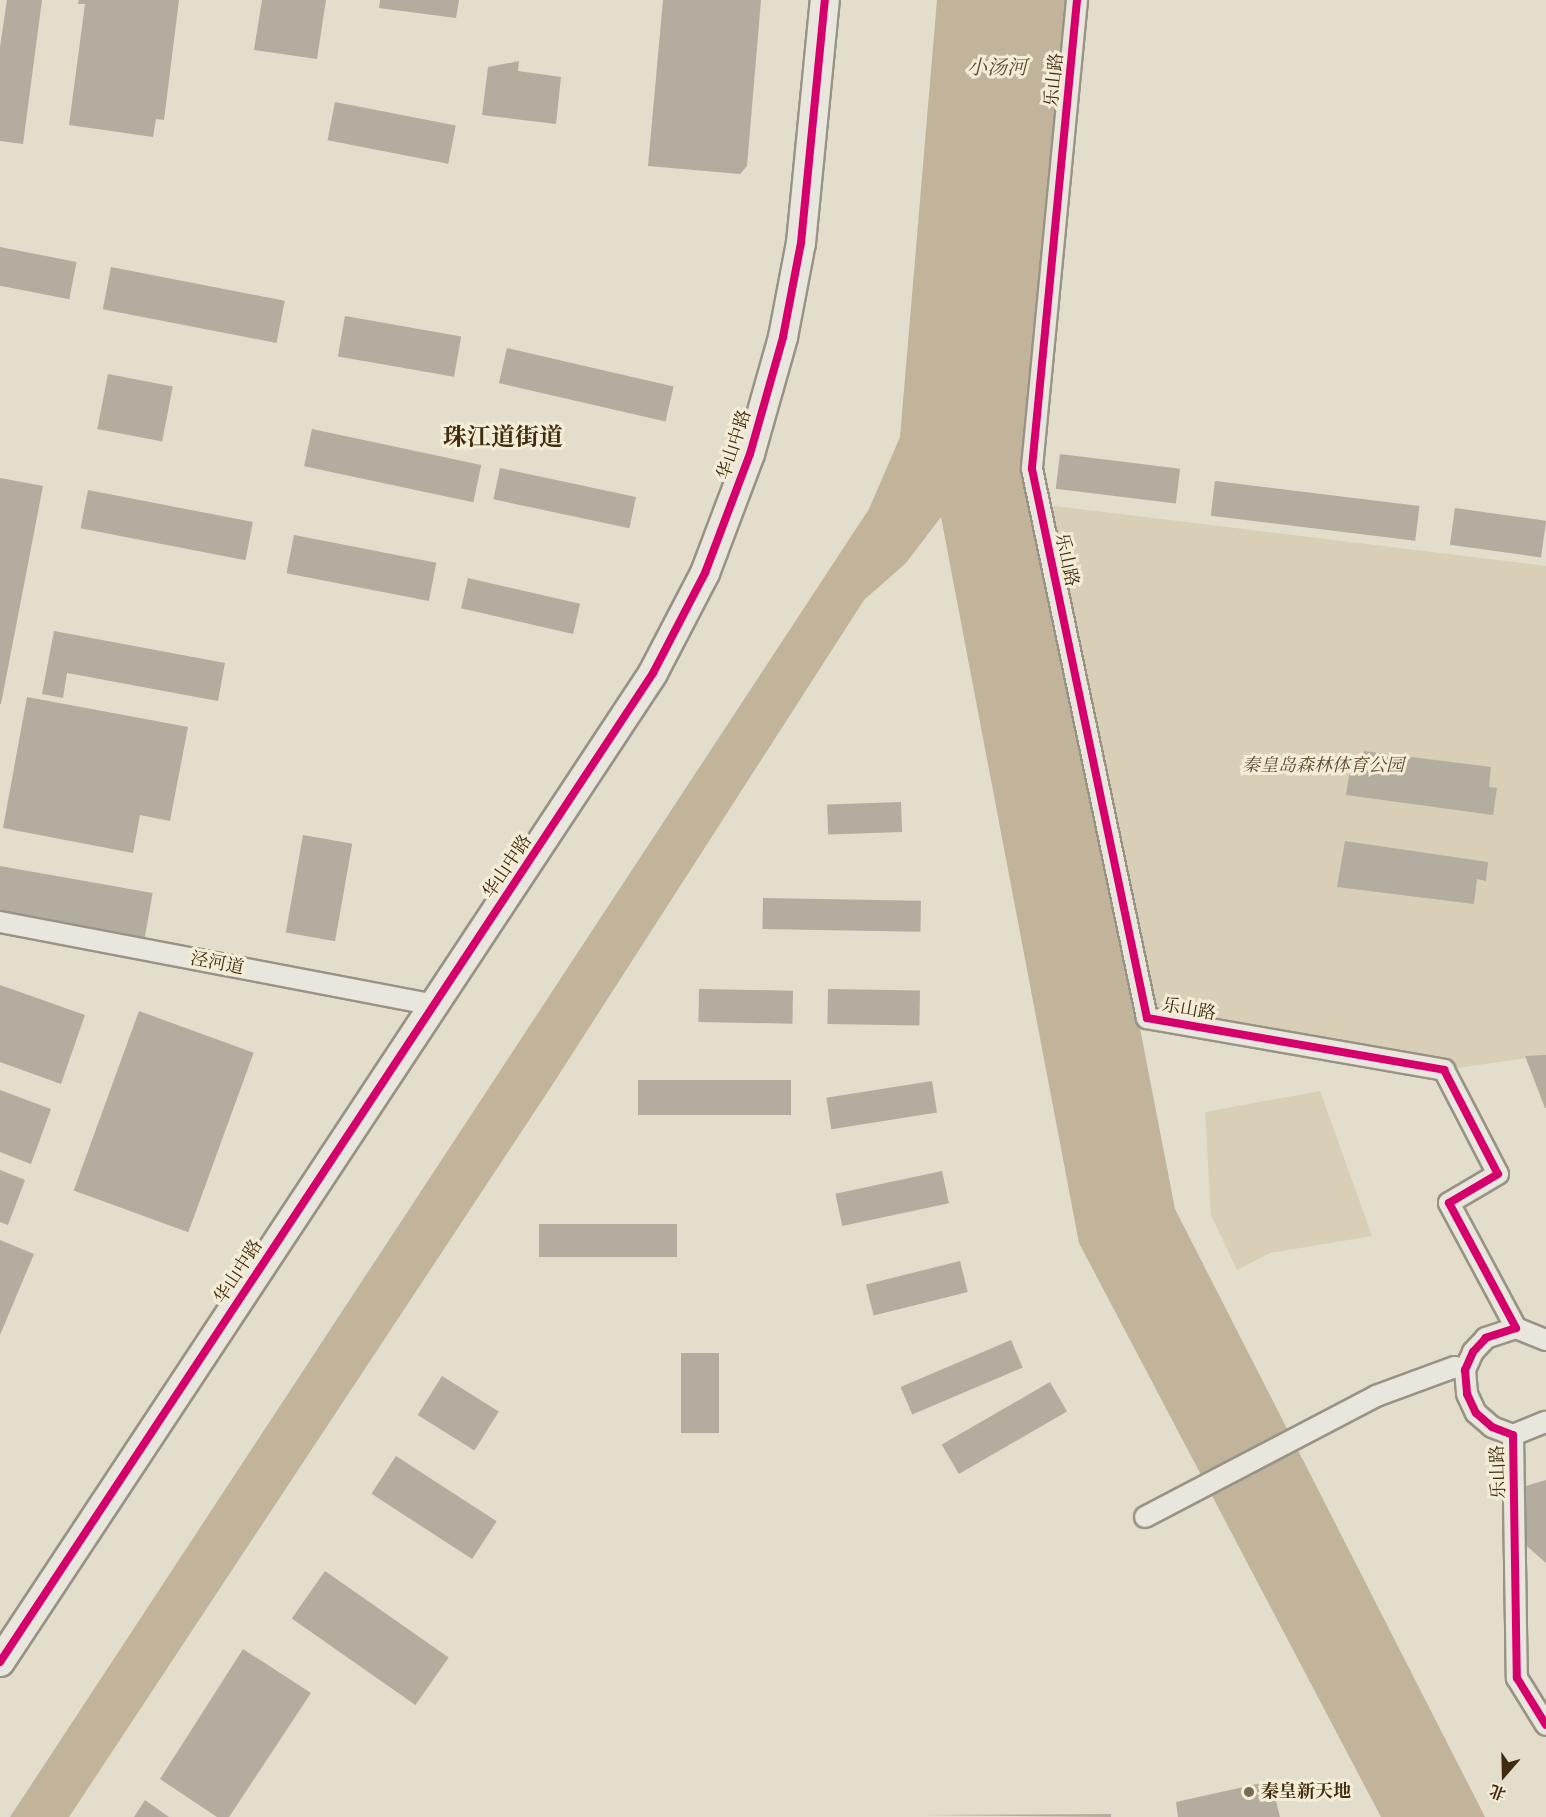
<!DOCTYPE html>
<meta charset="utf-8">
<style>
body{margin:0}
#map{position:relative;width:1546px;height:1817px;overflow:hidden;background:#e3ddcc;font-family:"IM FELL DW Pica","Noto Serif SC",serif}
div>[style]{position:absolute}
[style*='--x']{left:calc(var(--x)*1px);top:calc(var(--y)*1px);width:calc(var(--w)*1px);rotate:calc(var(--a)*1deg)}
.green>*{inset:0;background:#d9ceb6}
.water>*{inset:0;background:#c1b49a}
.building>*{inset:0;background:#b3ada0;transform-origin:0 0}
.roads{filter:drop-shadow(2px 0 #999386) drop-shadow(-2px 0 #999386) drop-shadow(0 2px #999386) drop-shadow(0 -2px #999386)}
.street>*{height:20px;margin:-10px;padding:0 10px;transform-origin:10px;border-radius:10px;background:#e9e6dd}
.secondary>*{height:28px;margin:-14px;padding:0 14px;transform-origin:14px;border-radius:14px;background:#e9e6dd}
.cycleway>*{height:8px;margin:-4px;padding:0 4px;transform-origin:4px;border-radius:4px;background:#d6006c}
.dots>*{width:16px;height:16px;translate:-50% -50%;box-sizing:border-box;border:3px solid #f3ecd7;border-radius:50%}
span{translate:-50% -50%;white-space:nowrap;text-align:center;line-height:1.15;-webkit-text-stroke:6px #f3ecd7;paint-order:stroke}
.street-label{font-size:18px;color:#422c10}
.park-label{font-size:18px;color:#5e4a2e;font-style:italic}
.poi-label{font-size:18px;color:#422c10;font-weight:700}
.left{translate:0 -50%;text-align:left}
.water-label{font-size:20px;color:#5e4a2d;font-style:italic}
.district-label{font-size:24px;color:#422c10;font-weight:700}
.north{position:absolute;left:1474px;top:1745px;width:60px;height:60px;-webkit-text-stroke:4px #f3ecd7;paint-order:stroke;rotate:200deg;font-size:16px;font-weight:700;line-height:24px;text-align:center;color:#422c10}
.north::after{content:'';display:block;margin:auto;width:21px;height:27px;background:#422c10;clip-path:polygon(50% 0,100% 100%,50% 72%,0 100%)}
</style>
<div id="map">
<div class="green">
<div style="clip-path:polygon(1038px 504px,1546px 566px,1546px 1055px,1444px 1070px,1147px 1018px)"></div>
<div style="clip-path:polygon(1320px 1091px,1372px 1236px,1270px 1253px,1237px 1270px,1211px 1215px,1205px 1112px)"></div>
</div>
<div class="water">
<div style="clip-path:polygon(937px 0,1068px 0,1028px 451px,1175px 1209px,1485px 1817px,1381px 1817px,1079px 1243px,941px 517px,906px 563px,864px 600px,549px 1090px,69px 1817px,10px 1817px,869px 509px,900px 437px)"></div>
</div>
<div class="building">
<div style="clip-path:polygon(7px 0,42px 0,23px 144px,0 141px,0 47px)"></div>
<div style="clip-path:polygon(79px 0,179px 0,164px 120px,156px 119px,153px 137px,69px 125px,85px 4px,78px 4px)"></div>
<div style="clip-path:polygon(262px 0,326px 0,317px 59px,254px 50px)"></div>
<div style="clip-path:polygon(380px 0,459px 0,456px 18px,379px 8px)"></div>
<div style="clip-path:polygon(663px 0,761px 0,747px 166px,740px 174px,648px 166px)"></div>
<div style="clip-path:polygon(519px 61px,518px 71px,561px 77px,556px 124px,482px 115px,488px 67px)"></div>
<div style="left:335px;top:102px;width:123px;height:39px;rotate:11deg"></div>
<div style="left:0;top:247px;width:78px;height:38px;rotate:11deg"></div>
<div style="left:111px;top:267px;width:177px;height:43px;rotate:11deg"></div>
<div style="left:345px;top:316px;width:118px;height:41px;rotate:10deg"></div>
<div style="left:507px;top:348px;width:171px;height:36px;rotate:13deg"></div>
<div style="left:108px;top:374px;width:66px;height:56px;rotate:11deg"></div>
<div style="left:312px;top:429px;width:173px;height:38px;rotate:12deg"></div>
<div style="left:1060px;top:454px;width:121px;height:35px;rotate:7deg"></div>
<div style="left:500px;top:468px;width:139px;height:32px;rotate:12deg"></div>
<div style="clip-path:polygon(0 478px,43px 486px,1px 704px,0 704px)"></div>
<div style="left:1215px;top:481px;width:206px;height:35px;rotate:7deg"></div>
<div style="left:88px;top:490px;width:168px;height:39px;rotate:11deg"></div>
<div style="left:1455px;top:508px;width:92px;height:37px;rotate:8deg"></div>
<div style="left:294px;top:535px;width:145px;height:39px;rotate:11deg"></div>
<div style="left:468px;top:578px;width:115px;height:31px;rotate:13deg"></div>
<div style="clip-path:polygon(54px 631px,225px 663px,218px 701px,67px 673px,63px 698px,42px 694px)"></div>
<div style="clip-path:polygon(27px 697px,188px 727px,170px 821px,140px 815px,133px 853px,3px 828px)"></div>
<div style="clip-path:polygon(1364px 751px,1491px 767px,1489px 787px,1497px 788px,1493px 815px,1346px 795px,1350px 769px,1361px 770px)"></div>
<div style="left:901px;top:802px;width:30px;height:74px;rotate:88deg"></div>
<div style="left:303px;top:835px;width:50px;height:99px;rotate:10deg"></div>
<div style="clip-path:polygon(1345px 841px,1488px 862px,1486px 881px,1477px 879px,1474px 904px,1337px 887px)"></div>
<div style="left:0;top:866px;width:155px;height:45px;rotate:10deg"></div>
<div style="left:763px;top:898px;width:158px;height:31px;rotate:1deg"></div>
<div style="clip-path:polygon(0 985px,85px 1015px,61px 1084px,0 1062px)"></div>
<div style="left:699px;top:989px;width:94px;height:33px;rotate:1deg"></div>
<div style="left:828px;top:989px;width:92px;height:35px;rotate:1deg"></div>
<div style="left:139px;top:1011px;width:122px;height:191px;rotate:20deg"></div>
<div style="clip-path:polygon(1546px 1055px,1546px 1108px,1545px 1108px,1525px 1056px)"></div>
<div style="left:638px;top:1080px;width:153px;height:35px"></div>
<div style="left:932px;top:1081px;width:32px;height:107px;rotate:81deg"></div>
<div style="clip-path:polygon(0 1090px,51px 1109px,31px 1164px,0 1152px)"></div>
<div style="clip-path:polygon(0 1170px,25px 1180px,8px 1225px,0 1222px)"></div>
<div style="left:942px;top:1171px;width:33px;height:109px;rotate:78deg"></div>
<div style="left:539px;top:1224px;width:138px;height:33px"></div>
<div style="clip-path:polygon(0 1240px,34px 1254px,0 1335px)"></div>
<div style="left:960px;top:1261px;width:32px;height:97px;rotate:76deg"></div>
<div style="left:1011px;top:1340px;width:30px;height:120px;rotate:67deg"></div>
<div style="left:681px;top:1353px;width:38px;height:80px"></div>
<div style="left:442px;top:1376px;width:67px;height:46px;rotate:32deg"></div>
<div style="left:1050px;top:1382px;width:34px;height:125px;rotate:60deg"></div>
<div style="left:396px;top:1456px;width:120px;height:45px;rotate:33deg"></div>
<div style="clip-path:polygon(1546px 1480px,1546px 1563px,1502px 1524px,1516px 1489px)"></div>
<div style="left:325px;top:1571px;width:151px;height:58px;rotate:35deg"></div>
<div style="clip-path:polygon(243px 1649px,311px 1693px,229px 1817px,217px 1817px,160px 1779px)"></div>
<div style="clip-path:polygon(1271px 1781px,1280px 1817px,1178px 1817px,1176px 1802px)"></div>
<div style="clip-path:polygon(145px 1800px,169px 1817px,134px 1817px)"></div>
<div style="clip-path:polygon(1111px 1814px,1111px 1817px,923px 1815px)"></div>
</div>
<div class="roads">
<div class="street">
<div style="--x:1077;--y:0;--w:471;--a:95.5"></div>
<div style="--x:1032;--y:469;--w:561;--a:78.17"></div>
<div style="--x:1147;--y:1018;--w:302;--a:9.9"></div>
<div style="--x:1444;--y:1070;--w:117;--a:62.6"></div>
<div style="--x:1498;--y:1174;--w:57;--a:149.4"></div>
<div style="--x:1449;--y:1203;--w:142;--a:61.8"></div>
<div style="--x:1516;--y:1328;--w:32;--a:162"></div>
<div style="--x:1486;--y:1338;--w:19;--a:133"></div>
<div style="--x:1473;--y:1352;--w:20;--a:114"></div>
<div style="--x:1465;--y:1370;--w:24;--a:85"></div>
<div style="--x:1467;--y:1394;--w:21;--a:65"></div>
<div style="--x:1476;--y:1413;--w:21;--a:41"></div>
<div style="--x:1492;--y:1427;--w:22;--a:21"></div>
<div style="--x:1513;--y:1435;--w:243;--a:89.1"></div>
<div style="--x:1517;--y:1678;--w:55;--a:58.3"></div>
<div style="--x:0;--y:922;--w:442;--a:10.8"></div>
<div style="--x:1516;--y:1328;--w:32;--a:22"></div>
<div style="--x:1513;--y:1435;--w:35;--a:-22"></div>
<div style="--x:1145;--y:1517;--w:261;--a:-27.6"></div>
<div style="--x:1376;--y:1396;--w:84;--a:-20.2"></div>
<div style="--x:1455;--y:1367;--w:10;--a:17"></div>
</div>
<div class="secondary">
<div style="--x:0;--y:1662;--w:1185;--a:-56.56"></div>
<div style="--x:653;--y:673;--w:113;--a:-62.5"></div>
<div style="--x:705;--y:573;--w:127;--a:-69.3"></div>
<div style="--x:750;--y:454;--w:122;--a:-74.2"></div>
<div style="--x:783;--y:337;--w:96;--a:-79.2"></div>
<div style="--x:801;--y:243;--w:244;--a:-84.4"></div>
</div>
</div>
<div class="cycleway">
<div style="--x:1077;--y:0;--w:471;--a:95.5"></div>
<div style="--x:1032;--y:469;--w:561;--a:78.17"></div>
<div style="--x:1147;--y:1018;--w:302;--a:9.9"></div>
<div style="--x:1444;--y:1070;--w:117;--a:62.6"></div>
<div style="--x:1498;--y:1174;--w:57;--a:149.4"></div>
<div style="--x:1449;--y:1203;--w:142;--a:61.8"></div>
<div style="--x:1516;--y:1328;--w:32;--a:162"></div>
<div style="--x:1486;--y:1338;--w:19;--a:133"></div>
<div style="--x:1473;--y:1352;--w:20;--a:114"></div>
<div style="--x:1465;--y:1370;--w:24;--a:85"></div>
<div style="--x:1467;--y:1394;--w:21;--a:65"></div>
<div style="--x:1476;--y:1413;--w:21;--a:41"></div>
<div style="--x:1492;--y:1427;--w:22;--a:21"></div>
<div style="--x:1513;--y:1435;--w:243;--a:89.1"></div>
<div style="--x:1517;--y:1678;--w:55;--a:58.3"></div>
<div style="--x:0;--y:1662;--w:1185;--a:-56.56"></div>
<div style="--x:653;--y:673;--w:113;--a:-62.5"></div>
<div style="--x:705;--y:573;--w:127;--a:-69.3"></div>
<div style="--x:750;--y:454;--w:122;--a:-74.2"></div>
<div style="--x:783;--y:337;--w:96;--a:-79.2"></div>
<div style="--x:801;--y:243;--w:244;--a:-84.4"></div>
</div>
<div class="dots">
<div style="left:1249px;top:1792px;background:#7a6a52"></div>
</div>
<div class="street-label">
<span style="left:1055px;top:80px;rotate:-84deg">乐山路</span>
<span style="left:735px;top:445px;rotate:-72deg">华山中路</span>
<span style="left:1066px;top:560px;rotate:78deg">乐山路</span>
<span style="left:508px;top:867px;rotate:-56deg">华山中路</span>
<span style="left:217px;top:964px;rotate:11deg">泾河道</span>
<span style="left:1189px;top:1010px;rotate:10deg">乐山路</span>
<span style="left:239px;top:1272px;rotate:-57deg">华山中路</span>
<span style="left:1499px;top:1472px;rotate:-92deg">乐山路</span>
</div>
<div class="park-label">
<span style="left:1323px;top:766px">秦皇岛森林体育公园</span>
</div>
<div class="poi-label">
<span class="left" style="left:1261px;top:1792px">秦皇新天地</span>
</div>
<div class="water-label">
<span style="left:997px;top:68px">小汤河</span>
</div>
<div class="district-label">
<span style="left:503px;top:439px">珠江道街道</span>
</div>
<div class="north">北</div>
</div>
